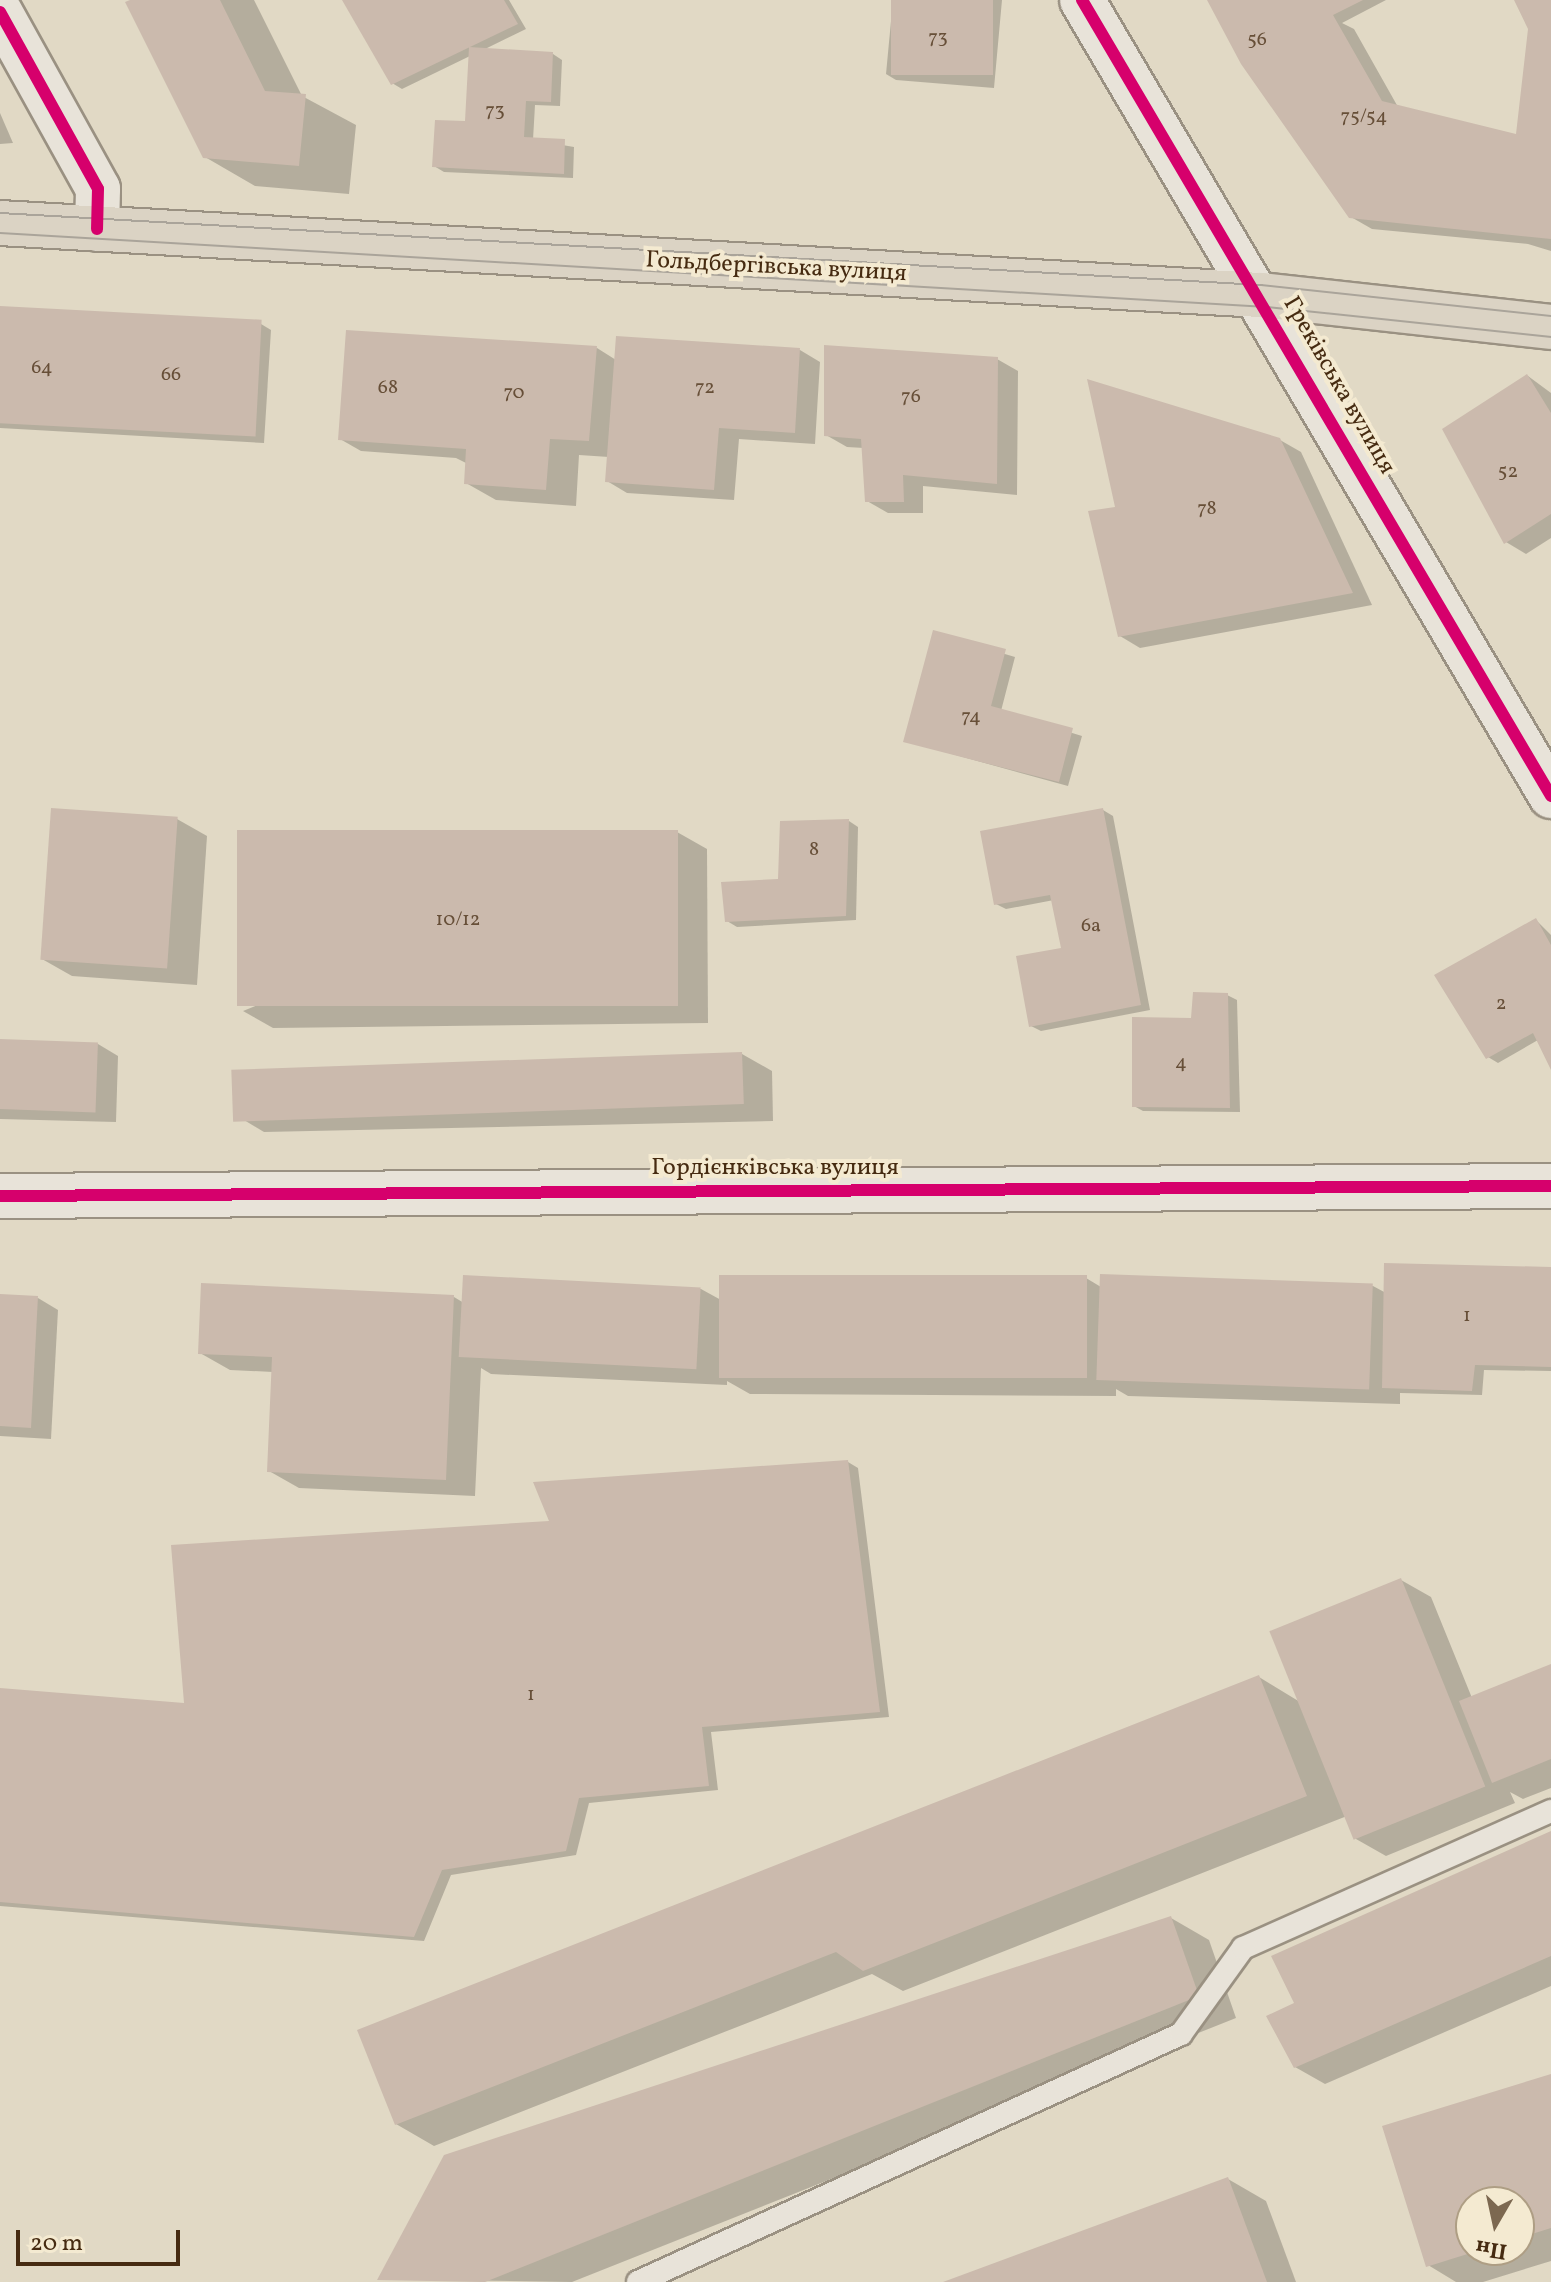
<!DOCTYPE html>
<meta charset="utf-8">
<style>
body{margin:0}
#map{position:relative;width:1551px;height:2282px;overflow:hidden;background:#e1d9c5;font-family:Vollkorn,serif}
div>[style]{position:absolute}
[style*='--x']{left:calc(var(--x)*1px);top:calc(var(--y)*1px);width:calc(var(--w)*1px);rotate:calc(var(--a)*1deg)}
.shadow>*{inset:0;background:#0003}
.building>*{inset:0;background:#cbbaad;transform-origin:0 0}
.roads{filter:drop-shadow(2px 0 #9a9182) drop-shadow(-2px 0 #9a9182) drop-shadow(0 2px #9a9182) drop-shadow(0 -2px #9a9182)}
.lane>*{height:22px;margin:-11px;padding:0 11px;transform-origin:11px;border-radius:11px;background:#e8e3d9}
.street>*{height:44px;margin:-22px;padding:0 22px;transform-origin:22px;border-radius:22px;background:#e8e3d9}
.secondary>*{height:44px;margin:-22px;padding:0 22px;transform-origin:22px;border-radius:22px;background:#e8e3d9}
.primary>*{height:44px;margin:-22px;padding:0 22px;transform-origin:22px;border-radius:22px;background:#dbd3c4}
.tram>*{height:2px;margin:-1px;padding:0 1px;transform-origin:1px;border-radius:1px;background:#aaa49a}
.cycleway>*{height:12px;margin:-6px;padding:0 6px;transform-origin:6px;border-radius:6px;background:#d6006c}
span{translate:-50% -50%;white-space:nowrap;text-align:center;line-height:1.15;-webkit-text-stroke:8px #f4ead1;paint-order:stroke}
.number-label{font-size:20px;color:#674f38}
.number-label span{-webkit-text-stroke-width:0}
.street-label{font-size:24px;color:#462b11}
.north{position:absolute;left:1455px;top:2186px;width:80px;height:80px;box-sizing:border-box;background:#f4ead1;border:2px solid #ae9e84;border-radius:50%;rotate:189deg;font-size:22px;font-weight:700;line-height:32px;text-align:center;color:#462b11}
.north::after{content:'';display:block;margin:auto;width:28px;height:36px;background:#7c6850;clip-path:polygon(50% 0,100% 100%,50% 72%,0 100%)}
.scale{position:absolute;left:16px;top:2230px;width:164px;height:36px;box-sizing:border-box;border:4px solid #462b11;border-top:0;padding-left:10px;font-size:24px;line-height:28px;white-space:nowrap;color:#462b11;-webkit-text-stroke:6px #f4ead1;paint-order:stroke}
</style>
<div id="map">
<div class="shadow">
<div style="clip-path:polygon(134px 0,254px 0,302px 96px,356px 125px,349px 194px,255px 186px,205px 157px)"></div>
<div style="clip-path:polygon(344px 0,509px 0,526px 29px,483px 50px,553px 54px,562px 60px,560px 106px,535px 105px,533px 140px,574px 147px,573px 178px,444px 172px,434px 166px,467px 124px,470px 56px,402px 89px,392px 83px)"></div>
<div style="clip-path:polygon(893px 0,1002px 0,994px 88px,896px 80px,886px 74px)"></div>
<div style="clip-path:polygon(1209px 0,1386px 0,1342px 23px,1354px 29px,1398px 107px,1518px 137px,1530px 29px,1516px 0,1551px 0,1551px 251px,1528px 244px,1372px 229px,1351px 217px)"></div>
<div style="clip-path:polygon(0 113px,13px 143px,0 144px)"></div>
<div style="clip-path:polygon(0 308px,261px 324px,271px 330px,264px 443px,0 428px)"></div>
<div style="clip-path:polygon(618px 339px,800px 350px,820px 362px,815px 444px,739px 439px,734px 500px,627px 493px,607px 481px,609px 457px,579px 455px,576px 506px,496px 500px,466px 483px,466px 463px,456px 458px,361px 451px,340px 439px,597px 348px,616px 360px)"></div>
<div style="clip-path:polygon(997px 359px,1018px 371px,1017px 495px,923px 486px,923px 513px,888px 513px,867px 501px,864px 448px,847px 447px,826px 435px)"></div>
<div style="clip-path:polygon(1528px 376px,1551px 393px,1551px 538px,1526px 554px,1506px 542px)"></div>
<div style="clip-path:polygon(1280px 440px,1301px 452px,1372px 605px,1140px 648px,1120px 636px,1118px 509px)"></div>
<div style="clip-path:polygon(934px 633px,1015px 657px,1001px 711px,1082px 736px,1068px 786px,905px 741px)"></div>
<div style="clip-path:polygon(1103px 810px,1113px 816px,1150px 1010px,1041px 1031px,1031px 1026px,1063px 949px,1054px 900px,1006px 909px,996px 904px)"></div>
<div style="clip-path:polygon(177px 819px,207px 836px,197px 985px,72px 976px,42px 959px)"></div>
<div style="clip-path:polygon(849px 821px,858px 827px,856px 920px,737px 927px,727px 921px)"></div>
<div style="clip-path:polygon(677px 832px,707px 849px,708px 1023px,273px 1028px,243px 1011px)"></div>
<div style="clip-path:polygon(1536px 920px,1551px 935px,1551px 1065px,1538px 1040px,1498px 1063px,1488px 1057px)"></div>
<div style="clip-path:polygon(1227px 995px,1237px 1000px,1240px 1112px,1143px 1111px,1134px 1106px,1193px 1020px)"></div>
<div style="clip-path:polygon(0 1041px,98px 1044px,118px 1056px,116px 1122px,0 1119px)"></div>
<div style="clip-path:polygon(742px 1054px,772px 1071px,773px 1121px,264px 1132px,234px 1114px)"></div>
<div style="clip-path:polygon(1551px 1269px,1551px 1371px,1484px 1370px,1482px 1395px,1400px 1393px,1400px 1404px,1128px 1396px,1116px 1389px,1116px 1396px,750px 1394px,727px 1381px,727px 1385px,491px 1374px,481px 1368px,475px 1496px,299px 1488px,269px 1471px,273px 1372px,230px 1370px,200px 1353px,454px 1297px,464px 1303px,701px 1289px,721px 1300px,1086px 1278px,1101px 1287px,1373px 1286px,1386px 1293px)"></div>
<div style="clip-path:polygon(0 1296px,38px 1298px,58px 1310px,51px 1439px,0 1436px)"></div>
<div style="clip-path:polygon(848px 1462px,858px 1468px,889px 1717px,711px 1732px,718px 1790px,589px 1803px,576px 1855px,451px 1875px,424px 1941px,0 1906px,0 1690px,186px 1705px,551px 1523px)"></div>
<div style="clip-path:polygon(1401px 1580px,1431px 1597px,1472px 1698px,1551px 1666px,1551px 1788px,1523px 1799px,1510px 1792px,1515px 1803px,1386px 1856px,1356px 1839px,1347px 1816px,903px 1991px,872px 1974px,434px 2146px,396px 2124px,1259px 1677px,1300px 1702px)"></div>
<div style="clip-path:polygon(1551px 1833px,1551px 1986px,1325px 2084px,1295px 2067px,1297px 2004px)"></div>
<div style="clip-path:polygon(1171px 1918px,1209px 1940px,1236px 2018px,572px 2282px,379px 2279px)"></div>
<div style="clip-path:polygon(evenodd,1551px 2076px,1551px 2261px,1483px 2282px,1456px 2282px,1428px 2265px,1551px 2076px,1471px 2202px,1519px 2202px,1519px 2250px,1471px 2250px,1471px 2202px)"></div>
<div style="clip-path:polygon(1228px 2179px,1266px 2201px,1296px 2282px,948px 2282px)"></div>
</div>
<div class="building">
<div style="clip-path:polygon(130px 0,220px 0,265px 91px,306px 94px,299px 166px,203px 158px,125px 2px)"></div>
<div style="clip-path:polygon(342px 0,504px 0,518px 24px,391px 85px)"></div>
<div style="left:891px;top:0;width:102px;height:75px"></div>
<div style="clip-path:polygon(1207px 0,1363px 0,1333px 15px,1382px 101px,1516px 134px,1528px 29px,1514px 0,1551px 0,1551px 239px,1349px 218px,1241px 64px)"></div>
<div style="clip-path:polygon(469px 47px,553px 52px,551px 102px,526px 101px,524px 137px,565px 139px,564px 174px,432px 167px,435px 120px,465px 121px)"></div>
<div style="left:0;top:306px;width:262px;height:117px;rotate:3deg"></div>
<div style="clip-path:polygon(346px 330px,597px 346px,589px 441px,550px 439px,546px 490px,464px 484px,466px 449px,338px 440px)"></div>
<div style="clip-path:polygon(616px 336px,800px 348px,795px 433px,719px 428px,714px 490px,605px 482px)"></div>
<div style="clip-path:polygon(824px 345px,998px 357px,997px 484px,903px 475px,904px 502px,865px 502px,861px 439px,824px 436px)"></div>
<div style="clip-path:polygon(1527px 374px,1551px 413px,1551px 514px,1504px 544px,1442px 429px)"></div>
<div style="clip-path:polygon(1087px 379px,1280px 438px,1353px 593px,1118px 637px,1088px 511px,1115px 507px)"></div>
<div style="clip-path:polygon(933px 630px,1006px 649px,991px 706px,1073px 728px,1059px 782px,903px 742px)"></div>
<div style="left:51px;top:808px;width:127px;height:152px;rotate:4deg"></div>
<div style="clip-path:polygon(1103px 808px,1141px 1005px,1029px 1027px,1016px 956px,1061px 948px,1050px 895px,994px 905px,980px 831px)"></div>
<div style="clip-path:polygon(849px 819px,846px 916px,725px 922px,721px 882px,778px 879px,780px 821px)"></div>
<div style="left:678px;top:830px;width:176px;height:441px;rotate:90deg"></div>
<div style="clip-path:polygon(1536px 918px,1551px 945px,1551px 1070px,1533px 1033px,1486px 1059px,1434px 975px)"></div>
<div style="clip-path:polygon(1193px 992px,1228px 993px,1230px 1108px,1132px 1107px,1132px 1017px,1191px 1018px)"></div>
<div style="left:0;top:1039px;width:98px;height:70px;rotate:2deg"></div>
<div style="left:742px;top:1052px;width:52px;height:511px;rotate:88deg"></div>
<div style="clip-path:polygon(1384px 1263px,1551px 1267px,1551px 1367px,1475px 1365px,1472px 1391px,1382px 1388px)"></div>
<div style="left:1100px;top:1274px;width:273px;height:106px;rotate:2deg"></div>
<div style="left:463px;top:1275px;width:238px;height:82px;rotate:3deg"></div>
<div style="left:719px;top:1275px;width:368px;height:103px"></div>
<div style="clip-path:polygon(201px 1283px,454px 1295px,446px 1480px,267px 1472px,272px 1357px,198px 1354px)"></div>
<div style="clip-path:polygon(0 1294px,38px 1296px,31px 1428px,0 1426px)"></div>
<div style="clip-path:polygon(848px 1460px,880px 1712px,702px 1727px,709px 1786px,579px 1798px,566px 1851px,442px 1870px,414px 1937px,0 1902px,0 1688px,184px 1703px,171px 1545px,549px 1521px,533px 1482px)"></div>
<div style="left:1401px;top:1578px;width:225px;height:142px;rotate:68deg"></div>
<div style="clip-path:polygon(1551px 1664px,1551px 1759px,1492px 1783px,1459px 1701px)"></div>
<div style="clip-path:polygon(1259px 1675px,1307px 1796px,863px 1971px,836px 1952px,395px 2125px,357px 2030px)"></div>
<div style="clip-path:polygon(1551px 1831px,1551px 1956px,1294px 2068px,1266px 2016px,1294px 2003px,1271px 1956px)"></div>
<div style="clip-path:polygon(1171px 1916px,1199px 1996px,485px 2282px,377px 2280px,444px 2155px)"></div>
<div style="clip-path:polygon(1551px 2074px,1551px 2228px,1519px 2238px,1519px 2202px,1471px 2202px,1471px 2250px,1477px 2251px,1426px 2267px,1382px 2126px)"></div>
<div style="clip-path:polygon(1228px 2177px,1267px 2282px,943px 2282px)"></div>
</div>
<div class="roads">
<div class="lane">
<div style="--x:638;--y:2282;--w:597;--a:-24.55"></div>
<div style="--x:1181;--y:2034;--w:106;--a:-54.2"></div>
<div style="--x:1243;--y:1948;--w:337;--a:-24"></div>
</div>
<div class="street">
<div style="--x:0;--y:12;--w:202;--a:61"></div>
<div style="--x:98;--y:189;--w:40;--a:91.4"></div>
<div style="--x:0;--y:1196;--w:1551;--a:-0.37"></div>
</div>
<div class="secondary">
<div style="--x:1082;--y:0;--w:924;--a:59.49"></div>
</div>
<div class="primary">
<div style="--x:0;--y:223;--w:1263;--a:3.27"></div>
<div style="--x:1261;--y:295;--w:292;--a:6.3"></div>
</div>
</div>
<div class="tram">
<div style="--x:0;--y:213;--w:1264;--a:3.27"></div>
<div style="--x:1262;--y:285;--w:291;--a:6.1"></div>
<div style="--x:0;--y:233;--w:1269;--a:3.34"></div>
<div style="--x:1267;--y:307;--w:286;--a:6"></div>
</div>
<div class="cycleway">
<div style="--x:1082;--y:0;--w:924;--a:59.49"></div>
<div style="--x:0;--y:12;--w:202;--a:61"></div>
<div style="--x:98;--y:189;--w:40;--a:91.4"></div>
<div style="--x:0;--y:1196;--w:1551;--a:-0.37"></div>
</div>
<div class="number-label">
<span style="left:938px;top:38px">73</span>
<span style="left:1257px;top:40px">56</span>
<span style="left:495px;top:111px">73</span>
<span style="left:1364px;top:117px">75/54</span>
<span style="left:42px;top:368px">64</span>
<span style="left:171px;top:375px">66</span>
<span style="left:388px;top:388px">68</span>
<span style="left:705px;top:388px">72</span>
<span style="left:514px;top:393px">70</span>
<span style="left:911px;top:397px">76</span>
<span style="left:1508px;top:472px">52</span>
<span style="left:1207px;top:509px">78</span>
<span style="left:971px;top:717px">74</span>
<span style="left:814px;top:850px">8</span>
<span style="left:458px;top:920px">10/12</span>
<span style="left:1091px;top:926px">6а</span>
<span style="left:1501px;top:1004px">2</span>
<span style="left:1181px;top:1063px">4</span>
<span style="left:1467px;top:1316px">1</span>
<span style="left:531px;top:1695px">1</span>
</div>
<div class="street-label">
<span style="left:776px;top:268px;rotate:3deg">Гольдбергівська вулиця</span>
<span style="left:1338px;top:386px;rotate:60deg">Греківська вулиця</span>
<span style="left:775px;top:1169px">Гордієнківська вулиця</span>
</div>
<div class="north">Пн</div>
<div class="scale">20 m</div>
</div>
